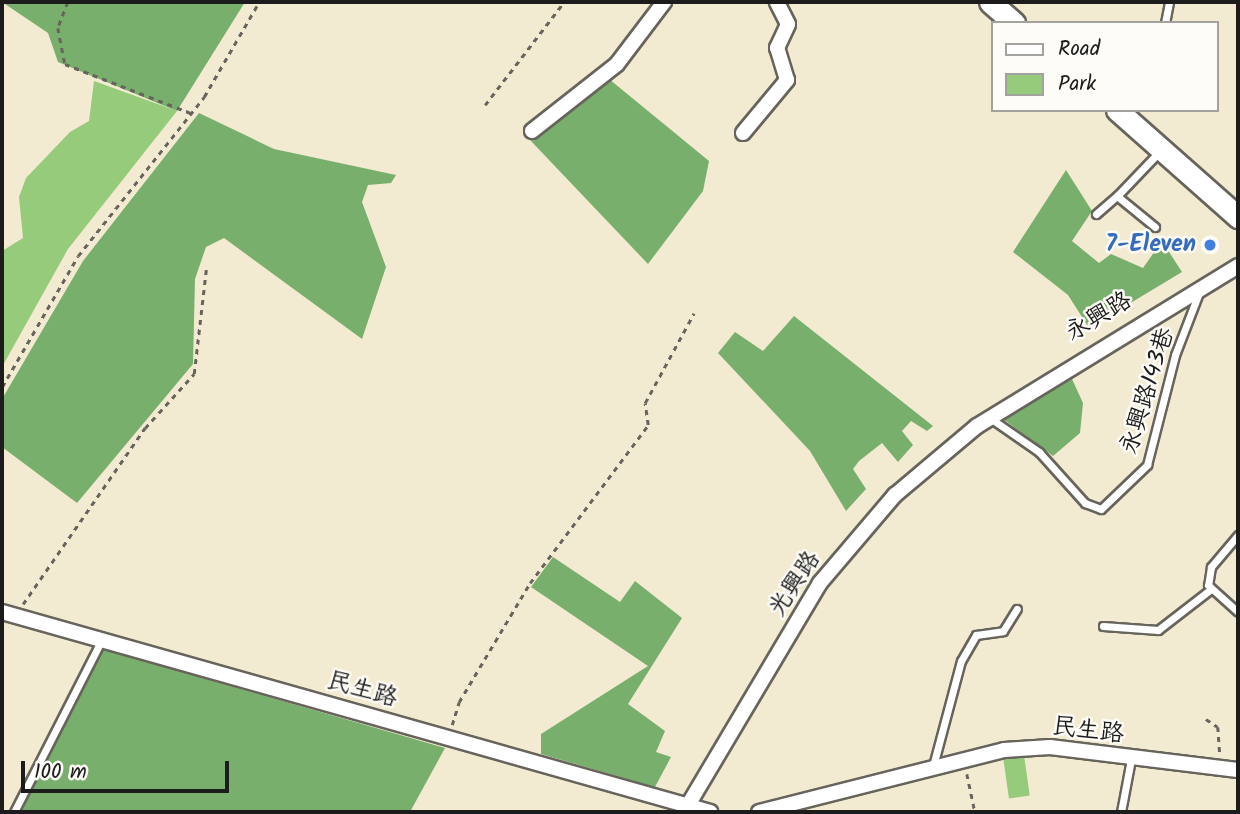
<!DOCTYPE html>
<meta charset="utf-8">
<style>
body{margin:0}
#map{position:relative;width:1240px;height:814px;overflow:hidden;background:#f3ead2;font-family:Kalam,"LXGW WenKai TC",sans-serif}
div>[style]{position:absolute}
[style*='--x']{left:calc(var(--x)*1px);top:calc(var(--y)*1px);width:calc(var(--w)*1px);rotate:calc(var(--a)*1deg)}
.green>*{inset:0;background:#97cb7c;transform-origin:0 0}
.forest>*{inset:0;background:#79af6c}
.path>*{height:2.5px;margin-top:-1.25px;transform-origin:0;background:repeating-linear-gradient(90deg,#67645c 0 5px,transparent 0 10px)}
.roads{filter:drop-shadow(2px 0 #67645c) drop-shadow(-2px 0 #67645c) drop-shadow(0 2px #67645c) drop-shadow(0 -2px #67645c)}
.lane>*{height:7px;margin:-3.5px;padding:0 3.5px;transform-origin:3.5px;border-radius:3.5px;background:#fff}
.street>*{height:14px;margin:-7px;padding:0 7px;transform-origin:7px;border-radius:7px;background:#fff}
.primary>*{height:21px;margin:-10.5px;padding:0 10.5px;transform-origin:10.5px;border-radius:10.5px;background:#fff}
.dots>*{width:19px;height:19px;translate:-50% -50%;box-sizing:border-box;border:4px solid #fdfcf7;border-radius:50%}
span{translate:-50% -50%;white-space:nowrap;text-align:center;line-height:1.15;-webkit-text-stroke:5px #fdfcf7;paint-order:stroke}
.shop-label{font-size:24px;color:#366cbe;font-weight:700}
.right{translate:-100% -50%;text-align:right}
.street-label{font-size:24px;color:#1c1c1c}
.frame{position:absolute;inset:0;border:4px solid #1c1c1c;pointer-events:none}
.legend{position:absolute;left:991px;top:21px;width:228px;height:91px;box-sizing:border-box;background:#fdfcf7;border:2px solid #a3a29f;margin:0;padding:9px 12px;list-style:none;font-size:21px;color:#1c1c1c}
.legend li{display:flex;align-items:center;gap:14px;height:35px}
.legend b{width:35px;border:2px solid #a3a29f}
.scale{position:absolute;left:21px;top:761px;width:208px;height:32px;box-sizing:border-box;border:4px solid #1c1c1c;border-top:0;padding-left:9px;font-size:21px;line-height:24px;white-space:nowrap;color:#1c1c1c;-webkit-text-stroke:5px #fdfcf7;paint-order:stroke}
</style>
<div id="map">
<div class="green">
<div style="clip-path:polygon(94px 81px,177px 111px,68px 249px,2px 367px,2px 251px,23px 238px,19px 197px,26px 178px,70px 132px,89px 121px)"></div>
<div style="left:1024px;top:755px;width:41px;height:21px;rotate:82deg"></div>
</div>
<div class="forest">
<div style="clip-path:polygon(2px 2px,245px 2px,177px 111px,58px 62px,48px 33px)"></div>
<div style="clip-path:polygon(609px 79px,709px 161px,703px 191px,648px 264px,530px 140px)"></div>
<div style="clip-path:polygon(199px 113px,274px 149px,396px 175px,391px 183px,368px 185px,362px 202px,386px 267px,362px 339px,224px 238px,206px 247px,195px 279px,193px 364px,77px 503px,2px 447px,2px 399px,83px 261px)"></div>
<div style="clip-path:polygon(1066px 170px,1092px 211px,1072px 241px,1099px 263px,1111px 254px,1143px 268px,1162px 241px,1182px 272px,1089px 328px,1068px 295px,1013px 252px)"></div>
<div style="clip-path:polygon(794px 316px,933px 426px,927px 431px,911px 421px,902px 431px,913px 445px,898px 462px,882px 443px,859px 461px,853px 469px,866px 489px,846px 511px,810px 451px,718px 353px,735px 332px,763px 351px)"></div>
<div style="clip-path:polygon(1072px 379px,1083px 403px,1080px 433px,1053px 456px,1003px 419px)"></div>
<div style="clip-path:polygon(553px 557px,620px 602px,635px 581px,682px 618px,628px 704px,665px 731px,656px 752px,671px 757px,655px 787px,541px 754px,541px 734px,648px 666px,531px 587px)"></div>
<div style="clip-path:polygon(106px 646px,199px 677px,445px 748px,410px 812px,21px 812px)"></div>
</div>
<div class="path">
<div style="--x:68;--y:2;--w:28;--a:111"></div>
<div style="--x:58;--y:28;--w:37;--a:79"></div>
<div style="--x:65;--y:64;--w:135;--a:21.3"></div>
<div style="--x:485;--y:105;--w:130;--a:-52.5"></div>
<div style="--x:2;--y:387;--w:151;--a:-59.9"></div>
<div style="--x:78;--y:256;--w:203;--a:-51.6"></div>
<div style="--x:204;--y:97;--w:110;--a:-59.9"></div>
<div style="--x:23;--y:604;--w:214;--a:-55.3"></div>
<div style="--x:145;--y:428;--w:73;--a:-47.8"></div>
<div style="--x:194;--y:374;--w:105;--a:-83.4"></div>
<div style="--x:1206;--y:719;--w:14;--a:34"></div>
<div style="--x:1218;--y:727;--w:26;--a:86"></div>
<div style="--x:452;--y:725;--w:24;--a:-73"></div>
<div style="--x:459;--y:702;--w:139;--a:-59.2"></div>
<div style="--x:530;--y:583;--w:197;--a:-53.2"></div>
<div style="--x:648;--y:425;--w:22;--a:-98"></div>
<div style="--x:645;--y:403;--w:102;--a:-61.4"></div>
<div style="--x:967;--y:774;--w:39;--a:78"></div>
</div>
<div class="roads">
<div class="lane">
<div style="--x:1165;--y:23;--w:21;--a:-79"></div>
<div style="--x:1096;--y:214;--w:28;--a:-41"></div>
<div style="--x:1155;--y:227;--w:49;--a:-140.8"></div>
<div style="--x:1117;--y:196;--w:64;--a:-46.3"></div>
<div style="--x:990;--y:418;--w:60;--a:34.8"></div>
<div style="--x:1039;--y:452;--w:69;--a:48"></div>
<div style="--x:1085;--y:503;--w:17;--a:21"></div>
<div style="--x:1101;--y:509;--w:64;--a:-43.7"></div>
<div style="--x:1147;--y:465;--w:114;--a:-75.7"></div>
<div style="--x:1175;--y:355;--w:70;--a:-69"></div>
<div style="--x:1238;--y:535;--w:42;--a:130.2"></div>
<div style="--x:1211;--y:567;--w:18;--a:99"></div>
<div style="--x:1208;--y:585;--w:40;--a:42"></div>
<div style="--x:1103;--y:626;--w:55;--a:4.2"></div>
<div style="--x:1158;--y:630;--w:67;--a:-37.7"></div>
<div style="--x:933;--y:766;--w:109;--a:-75.1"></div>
<div style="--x:961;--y:661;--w:30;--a:-60"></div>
<div style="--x:976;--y:635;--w:27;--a:-8"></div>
<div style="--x:1003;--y:631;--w:26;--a:-58"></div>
<div style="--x:14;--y:812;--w:194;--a:-63"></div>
<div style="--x:1121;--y:812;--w:54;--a:-79.3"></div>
</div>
<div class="street">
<div style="--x:532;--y:131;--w:108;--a:-38.2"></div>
<div style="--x:617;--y:64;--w:78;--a:-52.8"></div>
<div style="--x:743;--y:133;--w:69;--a:-50.3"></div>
<div style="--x:787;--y:80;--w:34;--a:-107"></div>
<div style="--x:777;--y:48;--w:26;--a:-65"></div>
<div style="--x:788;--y:24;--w:25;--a:-117"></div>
<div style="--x:2;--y:612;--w:736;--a:15.77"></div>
<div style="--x:684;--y:812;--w:266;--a:-59.3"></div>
<div style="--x:820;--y:583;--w:116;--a:-49.6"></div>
<div style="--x:895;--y:495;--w:107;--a:-40.1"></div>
<div style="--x:977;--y:426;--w:306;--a:-31.5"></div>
<div style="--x:759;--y:812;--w:253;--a:-14.2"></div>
<div style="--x:1004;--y:750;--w:46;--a:-3.7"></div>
<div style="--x:1050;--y:747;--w:189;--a:7"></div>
</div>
<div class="primary">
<div style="--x:990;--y:2;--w:32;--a:41"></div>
<div style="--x:1117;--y:110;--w:162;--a:41.5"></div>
</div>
</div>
<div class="dots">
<div style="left:1210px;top:245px;background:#3f7fe0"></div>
</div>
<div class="shop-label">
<span class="right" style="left:1196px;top:245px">7-Eleven</span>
</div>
<div class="street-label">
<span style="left:1099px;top:317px;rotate:-31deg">永興路</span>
<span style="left:1148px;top:391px;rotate:-73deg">永興路143巷</span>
<span style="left:795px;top:584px;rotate:-56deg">光興路</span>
<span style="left:362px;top:690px;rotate:16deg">民生路</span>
<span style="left:1088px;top:731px;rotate:7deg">民生路</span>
</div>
<div class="frame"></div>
<ul class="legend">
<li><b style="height:9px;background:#fff"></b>Road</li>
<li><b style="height:19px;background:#97cb7c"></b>Park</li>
</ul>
<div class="scale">100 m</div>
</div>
